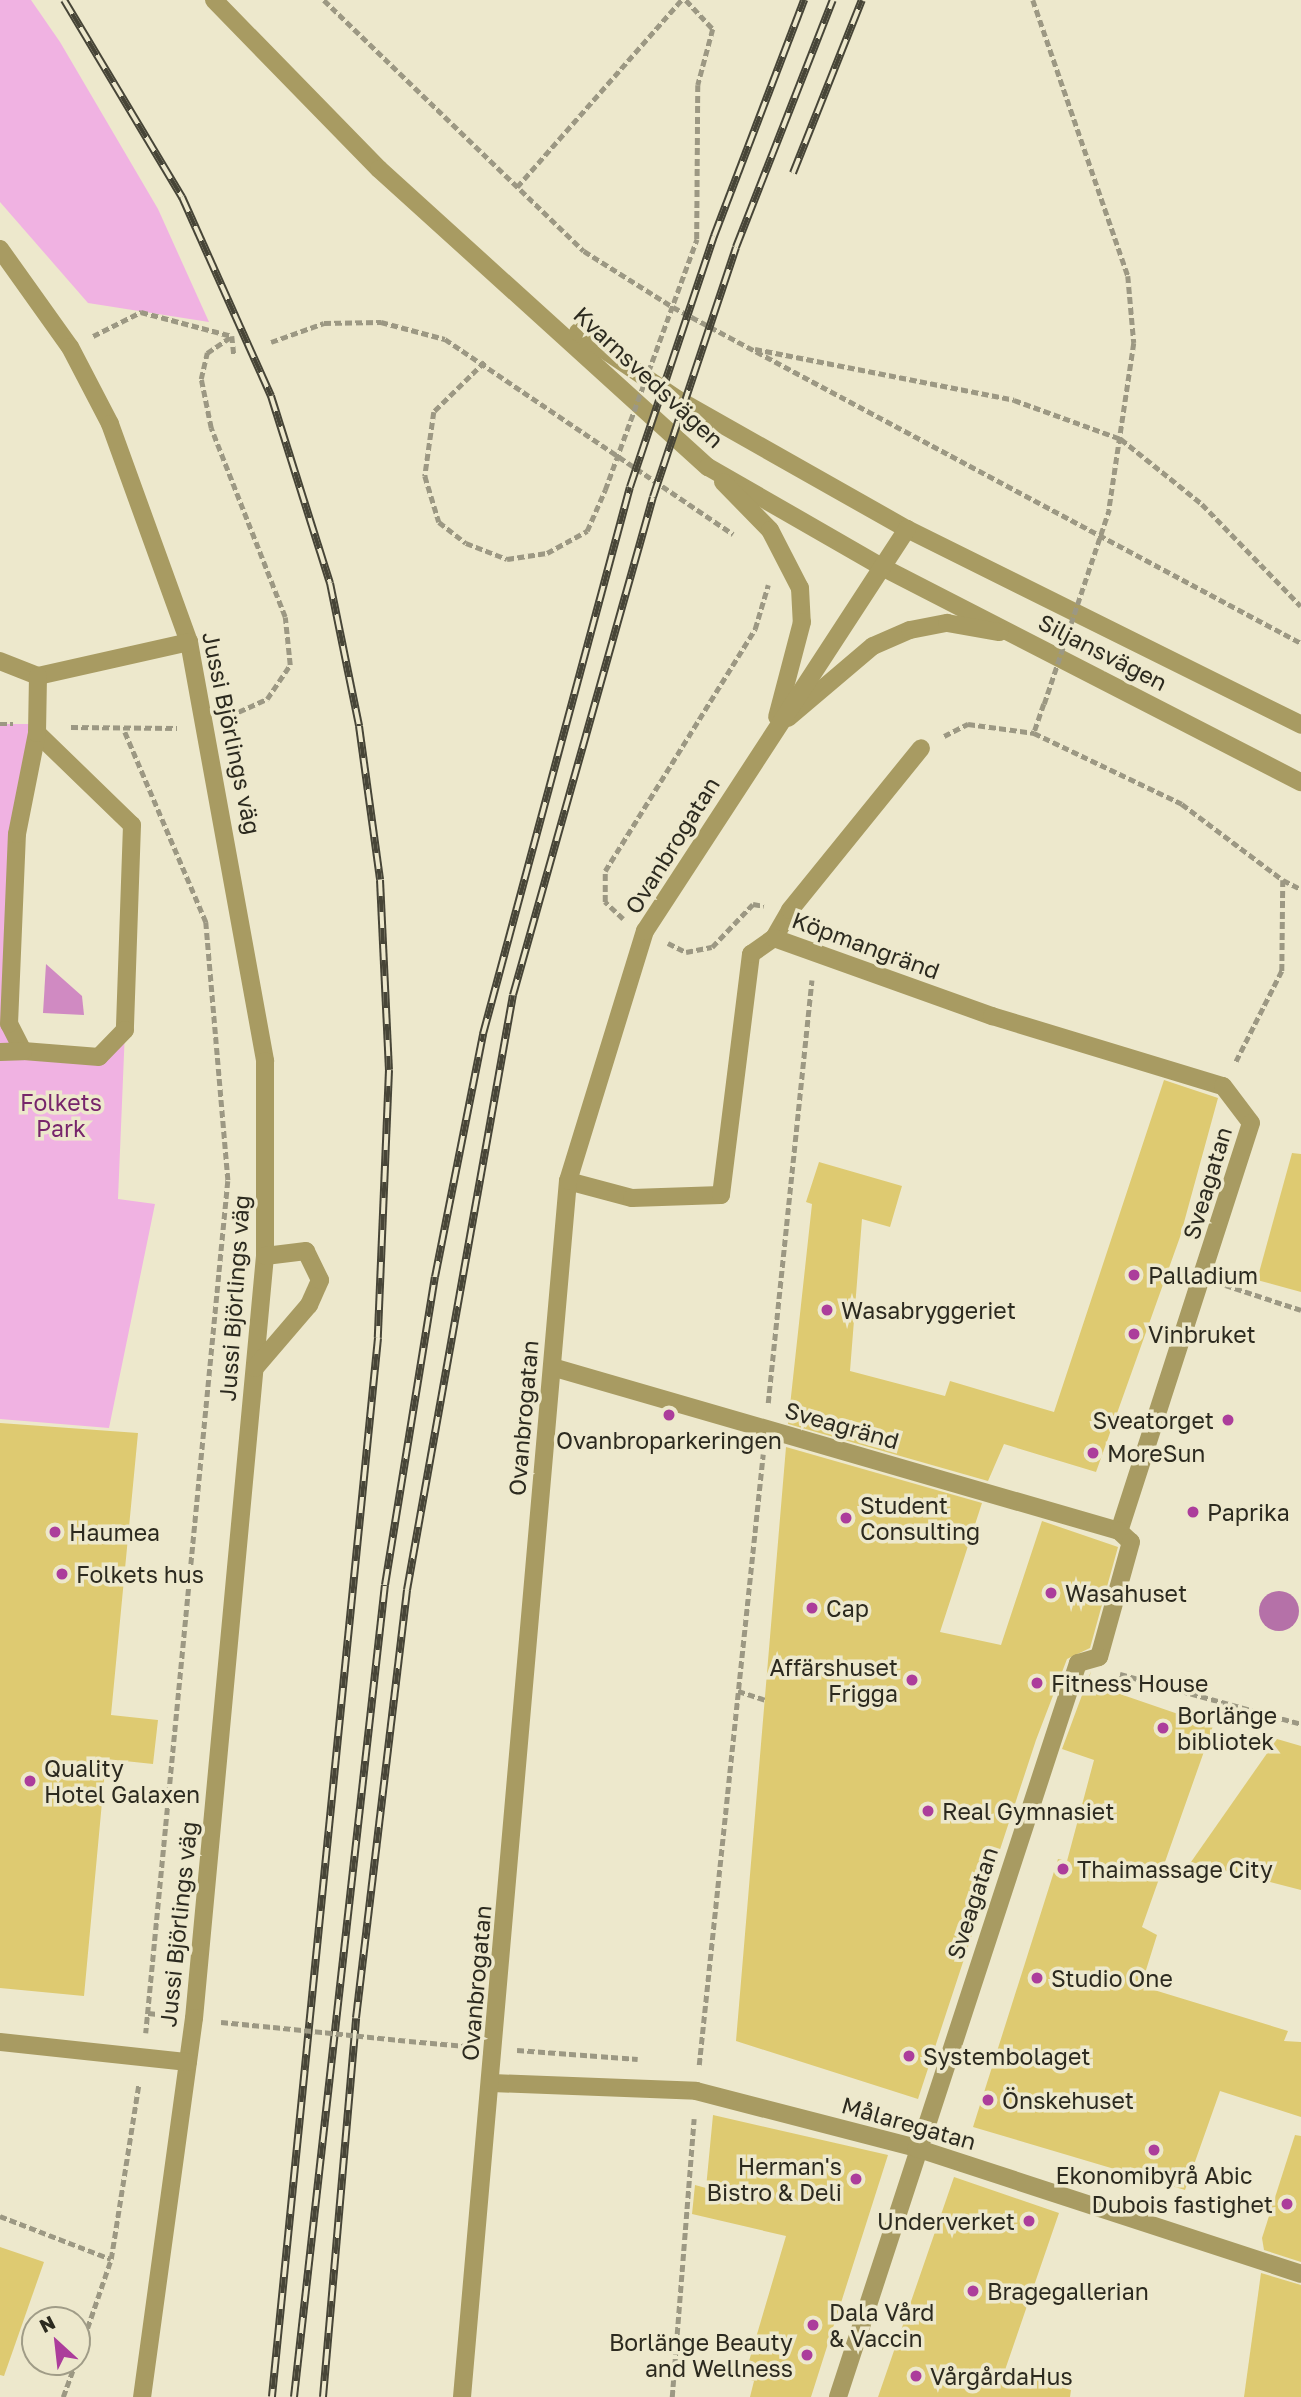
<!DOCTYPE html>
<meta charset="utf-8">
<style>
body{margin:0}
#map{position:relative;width:1301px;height:2397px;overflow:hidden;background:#ede8cc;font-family:"Golos Text",sans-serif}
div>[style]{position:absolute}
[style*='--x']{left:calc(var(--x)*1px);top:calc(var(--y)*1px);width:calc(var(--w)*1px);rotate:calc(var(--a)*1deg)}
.green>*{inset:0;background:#f0b2e2}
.forest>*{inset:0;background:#d08ac2}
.water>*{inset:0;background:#b571a8}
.round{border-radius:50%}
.building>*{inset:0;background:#deca71}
.path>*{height:4.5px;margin-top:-2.25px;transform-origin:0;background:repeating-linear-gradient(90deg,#9c9883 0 7px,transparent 0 10.5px)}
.minor>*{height:18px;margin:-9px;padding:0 9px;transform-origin:9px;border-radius:9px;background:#a89b62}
.rail>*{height:8px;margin-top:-4px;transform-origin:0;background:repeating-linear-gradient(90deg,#ede8cc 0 16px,#474537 0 32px);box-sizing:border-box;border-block:2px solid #474537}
.path-bridge>*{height:4.5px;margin-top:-2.25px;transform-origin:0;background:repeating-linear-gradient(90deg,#9c9883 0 7px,transparent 0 10.5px)}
.dots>*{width:19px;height:19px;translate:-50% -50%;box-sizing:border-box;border:4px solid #ede8cc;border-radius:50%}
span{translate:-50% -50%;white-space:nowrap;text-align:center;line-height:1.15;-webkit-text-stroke:7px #ede8cc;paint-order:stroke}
.street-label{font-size:23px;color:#2c2a1f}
.park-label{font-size:23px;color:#77256b}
.poi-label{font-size:23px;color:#2c2a1f}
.left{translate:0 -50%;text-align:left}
.right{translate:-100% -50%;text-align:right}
.north{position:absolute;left:21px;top:2306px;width:70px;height:70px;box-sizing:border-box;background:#ede8cc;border:2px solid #a09c87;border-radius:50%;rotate:333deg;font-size:19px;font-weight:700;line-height:28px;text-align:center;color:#2c2a1f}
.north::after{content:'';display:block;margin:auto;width:24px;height:32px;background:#ac3d9b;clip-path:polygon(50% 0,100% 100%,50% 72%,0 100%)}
</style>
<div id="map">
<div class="green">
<div style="clip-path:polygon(0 0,31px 0,60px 42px,158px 209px,209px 322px,88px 303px,0 202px)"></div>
<div style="clip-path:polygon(0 724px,37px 724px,17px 834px,9px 1024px,23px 1051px,99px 1057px,125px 1030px,118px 1199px,155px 1204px,109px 1428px,0 1419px)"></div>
</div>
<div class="forest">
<div style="clip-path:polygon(46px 964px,82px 996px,84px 1015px,43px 1013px)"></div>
</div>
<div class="water">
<div class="round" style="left:1259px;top:1591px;width:40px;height:40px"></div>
</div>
<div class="building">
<div style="clip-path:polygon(1164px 1080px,1218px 1098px,1180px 1237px,1096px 1472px,1004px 1444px,988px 1481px,788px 1424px,812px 1204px,806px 1202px,819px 1162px,902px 1186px,890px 1227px,862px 1219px,850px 1371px,945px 1396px,950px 1381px,1054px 1412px)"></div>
<div style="clip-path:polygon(1292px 1153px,1301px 1154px,1301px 1292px,1257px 1280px)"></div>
<div style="clip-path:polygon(0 1423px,138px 1433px,111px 1715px,158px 1720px,153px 1764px,106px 1759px,84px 1996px,0 1988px)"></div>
<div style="clip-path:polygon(786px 1447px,982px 1503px,940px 1632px,1001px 1645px,1042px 1521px,1118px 1547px,1090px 1648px,1067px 1659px,1036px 1740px,918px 2099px,736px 2041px)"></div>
<div style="clip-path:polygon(1091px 1671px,1088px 1683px,1213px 1726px,1142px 1927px,1157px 1935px,1141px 1986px,1288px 2031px,1284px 2041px,1301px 2042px,1301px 2117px,1220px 2091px,1185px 2190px,973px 2127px,1058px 1859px,1067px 1861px,1094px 1760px,1062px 1749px)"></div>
<div style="clip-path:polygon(1277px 1739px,1301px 1746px,1301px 1890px,1191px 1862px)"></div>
<div style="clip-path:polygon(713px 2115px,888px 2155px,811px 2397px,750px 2397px,754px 2381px,744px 2378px,786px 2236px,692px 2214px,695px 2185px,706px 2188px)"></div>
<div style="clip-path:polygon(1295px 2135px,1301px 2136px,1301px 2262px,1264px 2250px,1262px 2238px)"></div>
<div style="clip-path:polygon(954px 2177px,1059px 2213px,1005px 2370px,1071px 2390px,1070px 2397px,878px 2397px)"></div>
<div style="clip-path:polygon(0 2247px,44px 2262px,4px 2376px,0 2375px)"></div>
<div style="clip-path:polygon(1261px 2273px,1301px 2285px,1301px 2397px,1244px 2397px)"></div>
</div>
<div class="path">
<div style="--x:324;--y:0;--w:361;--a:44"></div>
<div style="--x:584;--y:251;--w:105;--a:32.2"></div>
<div style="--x:673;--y:307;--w:712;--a:28.15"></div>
<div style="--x:686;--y:0;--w:40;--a:47"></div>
<div style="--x:713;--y:29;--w:58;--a:105"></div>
<div style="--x:698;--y:85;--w:154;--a:90.4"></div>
<div style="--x:1033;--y:0;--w:292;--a:71"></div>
<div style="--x:1128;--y:276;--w:67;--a:84.9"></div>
<div style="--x:1134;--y:343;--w:169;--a:98.5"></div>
<div style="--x:517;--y:187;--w:249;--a:-48.7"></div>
<div style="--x:93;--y:336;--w:54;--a:-26.6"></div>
<div style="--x:141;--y:312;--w:94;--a:14.8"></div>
<div style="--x:271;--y:342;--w:56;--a:-19.7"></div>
<div style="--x:324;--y:323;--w:57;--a:-1"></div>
<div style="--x:381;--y:322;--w:66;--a:14.9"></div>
<div style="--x:445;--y:339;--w:348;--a:34.1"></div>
<div style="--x:755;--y:349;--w:264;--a:11.1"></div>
<div style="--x:1014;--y:400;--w:114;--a:20"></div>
<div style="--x:1121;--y:439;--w:104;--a:38.7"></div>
<div style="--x:1202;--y:504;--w:142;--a:45.9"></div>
<div style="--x:485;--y:362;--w:71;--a:135.6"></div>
<div style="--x:434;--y:412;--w:65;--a:98"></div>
<div style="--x:425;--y:476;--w:48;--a:73.1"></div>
<div style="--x:439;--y:522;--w:34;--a:38"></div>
<div style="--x:466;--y:543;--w:44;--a:21.3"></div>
<div style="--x:507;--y:559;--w:40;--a:-8.5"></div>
<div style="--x:547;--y:553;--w:46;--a:-28.8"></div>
<div style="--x:587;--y:531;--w:45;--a:-66.3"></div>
<div style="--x:1044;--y:704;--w:31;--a:109"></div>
<div style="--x:1034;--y:733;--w:164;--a:25.6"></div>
<div style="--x:1182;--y:804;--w:126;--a:37"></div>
<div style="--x:1283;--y:880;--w:91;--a:90.6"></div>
<div style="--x:1282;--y:971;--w:104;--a:116.8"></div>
<div style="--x:229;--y:716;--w:42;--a:-24.1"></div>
<div style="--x:267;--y:699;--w:41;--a:-55.9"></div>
<div style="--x:290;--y:665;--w:48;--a:-95.9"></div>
<div style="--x:285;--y:617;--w:203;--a:-111.4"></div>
<div style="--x:211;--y:428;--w:50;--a:-101.5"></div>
<div style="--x:201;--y:379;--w:27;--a:-77"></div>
<div style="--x:207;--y:353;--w:30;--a:-34"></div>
<div style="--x:232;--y:336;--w:20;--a:84"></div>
<div style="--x:0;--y:724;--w:13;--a:0"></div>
<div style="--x:71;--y:727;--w:106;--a:0.5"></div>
<div style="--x:125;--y:732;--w:207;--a:66.9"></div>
<div style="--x:206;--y:922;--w:260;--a:85.1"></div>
<div style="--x:228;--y:1181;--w:856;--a:95.5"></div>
<div style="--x:944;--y:736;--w:27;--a:-27"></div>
<div style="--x:968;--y:724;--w:67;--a:7.8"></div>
<div style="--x:1283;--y:880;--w:20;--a:27"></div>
<div style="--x:623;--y:919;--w:25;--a:-137"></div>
<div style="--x:605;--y:902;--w:31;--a:-90"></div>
<div style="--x:605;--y:871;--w:285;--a:-58.2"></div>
<div style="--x:755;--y:629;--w:46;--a:-73.5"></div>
<div style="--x:668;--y:943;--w:20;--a:27"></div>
<div style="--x:686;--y:952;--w:26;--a:-11"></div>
<div style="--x:712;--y:947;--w:59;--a:-46.4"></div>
<div style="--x:753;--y:904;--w:11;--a:10"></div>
<div style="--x:1225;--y:1285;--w:80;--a:18.2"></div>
<div style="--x:768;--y:1403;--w:425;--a:-84.1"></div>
<div style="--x:1120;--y:1674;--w:188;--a:15.4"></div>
<div style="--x:738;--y:1691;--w:28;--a:18"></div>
<div style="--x:148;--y:2013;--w:19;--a:6"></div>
<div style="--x:221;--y:2022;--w:52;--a:5.5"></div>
<div style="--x:409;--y:2041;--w:57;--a:5"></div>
<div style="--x:517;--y:2050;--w:121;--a:4.3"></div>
<div style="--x:699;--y:2065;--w:614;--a:-84.02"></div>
<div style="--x:0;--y:2216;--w:119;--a:21.2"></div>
<div style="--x:77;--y:2358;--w:105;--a:-71"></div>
<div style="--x:111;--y:2259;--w:178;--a:-81"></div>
<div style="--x:63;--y:2397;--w:37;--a:-70"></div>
<div style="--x:672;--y:2397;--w:279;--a:-85.5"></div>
</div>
<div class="minor">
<div style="--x:214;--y:0;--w:236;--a:45.7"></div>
<div style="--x:379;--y:169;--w:444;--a:42.2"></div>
<div style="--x:708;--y:467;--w:201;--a:29.9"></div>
<div style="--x:882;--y:567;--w:471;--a:27.2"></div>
<div style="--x:0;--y:249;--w:120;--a:54.5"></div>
<div style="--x:70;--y:347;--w:87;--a:62.5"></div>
<div style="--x:110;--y:424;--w:232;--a:70.1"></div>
<div style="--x:189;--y:642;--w:426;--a:79.7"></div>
<div style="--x:265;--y:1061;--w:195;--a:90"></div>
<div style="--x:265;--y:1256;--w:765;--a:95.32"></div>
<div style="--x:194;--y:2018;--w:383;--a:97.8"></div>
<div style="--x:578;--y:332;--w:120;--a:34.1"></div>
<div style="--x:677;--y:399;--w:264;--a:29.5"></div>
<div style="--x:907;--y:529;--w:440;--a:26.4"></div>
<div style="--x:723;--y:482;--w:67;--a:45.6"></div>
<div style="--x:770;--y:530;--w:65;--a:62.7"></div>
<div style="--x:800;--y:588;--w:34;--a:87"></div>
<div style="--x:802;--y:622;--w:98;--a:104.7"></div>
<div style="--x:0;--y:661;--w:41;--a:21.5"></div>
<div style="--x:38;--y:676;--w:155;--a:-12.7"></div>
<div style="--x:788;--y:718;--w:111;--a:-40.3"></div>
<div style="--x:873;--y:646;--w:40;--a:-23.4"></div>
<div style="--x:910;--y:630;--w:38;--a:-11"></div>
<div style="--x:947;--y:623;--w:53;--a:9.8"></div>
<div style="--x:37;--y:733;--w:132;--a:44.1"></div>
<div style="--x:132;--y:825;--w:205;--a:92"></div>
<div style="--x:125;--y:1030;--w:37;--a:134"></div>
<div style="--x:99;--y:1057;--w:76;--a:-175.5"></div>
<div style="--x:23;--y:1051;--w:30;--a:-117"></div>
<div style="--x:9;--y:1024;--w:190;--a:-87.6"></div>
<div style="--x:17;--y:834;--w:103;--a:-78.8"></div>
<div style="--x:37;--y:733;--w:57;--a:-89"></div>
<div style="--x:774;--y:938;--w:32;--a:-60"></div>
<div style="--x:790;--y:910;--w:208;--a:-51"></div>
<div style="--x:0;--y:1052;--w:23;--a:-2"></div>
<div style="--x:568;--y:1181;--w:66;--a:14.9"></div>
<div style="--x:632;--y:1198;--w:89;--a:-1.9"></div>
<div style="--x:721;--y:1195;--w:243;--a:-82.9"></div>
<div style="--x:751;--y:954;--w:28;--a:-35"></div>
<div style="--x:774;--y:938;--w:232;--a:19.7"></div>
<div style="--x:992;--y:1016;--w:241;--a:16.9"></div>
<div style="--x:1223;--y:1086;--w:46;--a:52.9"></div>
<div style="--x:1251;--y:1123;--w:429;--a:107.9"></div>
<div style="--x:552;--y:1367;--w:590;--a:16.13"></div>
<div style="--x:1119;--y:1531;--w:16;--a:43"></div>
<div style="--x:1131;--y:1542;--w:119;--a:105.5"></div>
<div style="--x:1099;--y:1657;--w:22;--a:164"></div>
<div style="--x:1078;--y:1663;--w:772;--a:108.11"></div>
<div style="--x:255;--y:1368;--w:83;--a:-49.4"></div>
<div style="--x:309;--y:1305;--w:27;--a:-66"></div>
<div style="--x:320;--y:1280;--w:32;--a:-116"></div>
<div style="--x:306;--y:1251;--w:41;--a:173"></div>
<div style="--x:0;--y:2042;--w:189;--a:6.1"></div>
<div style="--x:492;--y:2083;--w:204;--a:2.2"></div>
<div style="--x:696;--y:2091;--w:227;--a:14.5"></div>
<div style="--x:916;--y:2148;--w:405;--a:18.1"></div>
<div style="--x:462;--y:2397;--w:1221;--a:-85.02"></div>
<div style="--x:568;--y:1181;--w:262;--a:-72.9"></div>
<div style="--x:645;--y:931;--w:480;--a:-56.9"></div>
</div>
<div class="rail">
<div style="--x:64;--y:0;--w:230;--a:59.1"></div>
<div style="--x:182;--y:197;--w:218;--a:65.9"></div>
<div style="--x:271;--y:396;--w:196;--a:72.5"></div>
<div style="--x:330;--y:583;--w:146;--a:78.5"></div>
<div style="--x:359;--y:726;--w:155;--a:82.2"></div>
<div style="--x:380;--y:880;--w:190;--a:87.3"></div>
<div style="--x:389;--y:1070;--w:268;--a:92.4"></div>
<div style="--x:378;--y:1338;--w:1064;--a:95.72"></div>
<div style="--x:793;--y:173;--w:186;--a:-68.3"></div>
<div style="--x:294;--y:2397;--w:817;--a:-83.61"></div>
<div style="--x:385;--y:1585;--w:312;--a:-80.8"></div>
<div style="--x:435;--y:1277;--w:248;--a:-78.8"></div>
<div style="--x:483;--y:1034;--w:566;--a:-74.96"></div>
<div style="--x:630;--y:487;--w:265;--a:-71.5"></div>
<div style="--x:714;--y:236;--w:253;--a:-69.1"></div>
<div style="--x:323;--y:2397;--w:380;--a:-85"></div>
<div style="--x:356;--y:2018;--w:431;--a:-83.2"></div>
<div style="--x:407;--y:1590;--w:604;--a:-79.9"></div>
<div style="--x:513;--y:995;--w:517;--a:-74.3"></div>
<div style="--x:653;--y:497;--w:263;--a:-71.6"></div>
<div style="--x:736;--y:247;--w:265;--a:-68.6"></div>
</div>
<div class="path-bridge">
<div style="--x:605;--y:490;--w:267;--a:-69.9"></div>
<div style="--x:1044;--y:704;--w:205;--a:-71.5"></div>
<div style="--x:273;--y:2027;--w:137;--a:5.9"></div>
</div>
<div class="dots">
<div style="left:1134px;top:1275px;background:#ac3d9b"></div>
<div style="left:827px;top:1310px;background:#ac3d9b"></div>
<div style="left:1134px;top:1334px;background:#ac3d9b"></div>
<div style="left:669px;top:1415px;background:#ac3d9b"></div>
<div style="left:1228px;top:1420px;background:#ac3d9b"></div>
<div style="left:1093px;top:1453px;background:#ac3d9b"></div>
<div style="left:1193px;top:1512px;background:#ac3d9b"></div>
<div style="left:846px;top:1518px;background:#ac3d9b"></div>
<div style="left:55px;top:1532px;background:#ac3d9b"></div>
<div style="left:62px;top:1574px;background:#ac3d9b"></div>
<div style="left:1051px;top:1593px;background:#ac3d9b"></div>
<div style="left:812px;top:1608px;background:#ac3d9b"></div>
<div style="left:912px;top:1680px;background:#ac3d9b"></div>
<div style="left:1037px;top:1683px;background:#ac3d9b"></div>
<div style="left:1163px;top:1728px;background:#ac3d9b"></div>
<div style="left:30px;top:1781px;background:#ac3d9b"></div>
<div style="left:928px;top:1811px;background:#ac3d9b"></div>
<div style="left:1063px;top:1869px;background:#ac3d9b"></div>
<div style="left:1037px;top:1978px;background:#ac3d9b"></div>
<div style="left:909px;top:2056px;background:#ac3d9b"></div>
<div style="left:988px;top:2100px;background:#ac3d9b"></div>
<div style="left:1154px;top:2150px;background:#ac3d9b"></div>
<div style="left:856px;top:2179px;background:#ac3d9b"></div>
<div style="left:1287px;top:2204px;background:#ac3d9b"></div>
<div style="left:1029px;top:2221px;background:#ac3d9b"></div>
<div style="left:973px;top:2291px;background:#ac3d9b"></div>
<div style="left:813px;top:2325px;background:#ac3d9b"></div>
<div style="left:807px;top:2355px;background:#ac3d9b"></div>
<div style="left:916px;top:2376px;background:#ac3d9b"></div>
</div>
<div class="street-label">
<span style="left:649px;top:377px;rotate:43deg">Kvarnsvedsvägen</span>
<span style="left:1103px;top:652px;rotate:27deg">Siljansvägen</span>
<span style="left:232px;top:733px;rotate:78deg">Jussi Björlings väg</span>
<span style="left:672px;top:845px;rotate:-58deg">Ovanbrogatan</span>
<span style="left:866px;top:945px;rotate:20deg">Köpmangränd</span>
<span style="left:1207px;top:1183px;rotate:-73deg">Sveagatan</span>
<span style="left:234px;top:1298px;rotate:-86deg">Jussi Björlings väg</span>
<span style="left:523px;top:1418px;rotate:-85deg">Ovanbrogatan</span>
<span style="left:842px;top:1425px;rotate:16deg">Sveagränd</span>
<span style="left:972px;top:1903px;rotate:-72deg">Sveagatan</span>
<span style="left:178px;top:1924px;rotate:-84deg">Jussi Björlings väg</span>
<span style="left:476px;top:1983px;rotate:-85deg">Ovanbrogatan</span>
<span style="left:909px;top:2123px;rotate:16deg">Målaregatan</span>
</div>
<div class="park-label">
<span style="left:61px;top:1115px">Folkets<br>Park</span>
</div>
<div class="poi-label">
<span class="left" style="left:1148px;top:1275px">Palladium</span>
<span class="left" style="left:841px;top:1310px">Wasabryggeriet</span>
<span class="left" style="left:1148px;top:1334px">Vinbruket</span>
<span class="right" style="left:1214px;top:1420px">Sveatorget</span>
<span style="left:669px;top:1440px">Ovanbroparkeringen</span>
<span class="left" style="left:1107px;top:1453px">MoreSun</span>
<span class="left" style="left:860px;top:1518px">Student<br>Consulting</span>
<span class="left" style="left:1207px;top:1512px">Paprika</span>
<span class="left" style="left:69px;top:1532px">Haumea</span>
<span class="left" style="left:76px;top:1574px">Folkets hus</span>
<span class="left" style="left:1065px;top:1593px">Wasahuset</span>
<span class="left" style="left:826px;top:1608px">Cap</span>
<span class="right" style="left:898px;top:1680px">Affärshuset<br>Frigga</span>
<span class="left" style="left:1051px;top:1683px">Fitness House</span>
<span class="left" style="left:1177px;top:1728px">Borlänge<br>bibliotek</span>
<span class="left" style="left:44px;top:1781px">Quality<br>Hotel Galaxen</span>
<span class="left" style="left:942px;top:1811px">Real Gymnasiet</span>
<span class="left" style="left:1077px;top:1869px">Thaimassage City</span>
<span class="left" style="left:1051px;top:1978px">Studio One</span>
<span class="left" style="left:923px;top:2056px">Systembolaget</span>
<span class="left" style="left:1002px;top:2100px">Önskehuset</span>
<span class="right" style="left:842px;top:2179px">Herman's<br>Bistro &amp; Deli</span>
<span style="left:1154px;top:2175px">Ekonomibyrå Abic</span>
<span class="right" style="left:1273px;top:2204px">Dubois fastighet</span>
<span class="right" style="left:1015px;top:2221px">Underverket</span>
<span class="left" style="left:987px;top:2291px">Bragegallerian</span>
<span class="left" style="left:829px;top:2325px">Dala Vård<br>&amp; Vaccin</span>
<span class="right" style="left:793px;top:2355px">Borlänge Beauty<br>and Wellness</span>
<span class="left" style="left:930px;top:2376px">VårgårdaHus</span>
</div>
<div class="north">N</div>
</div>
